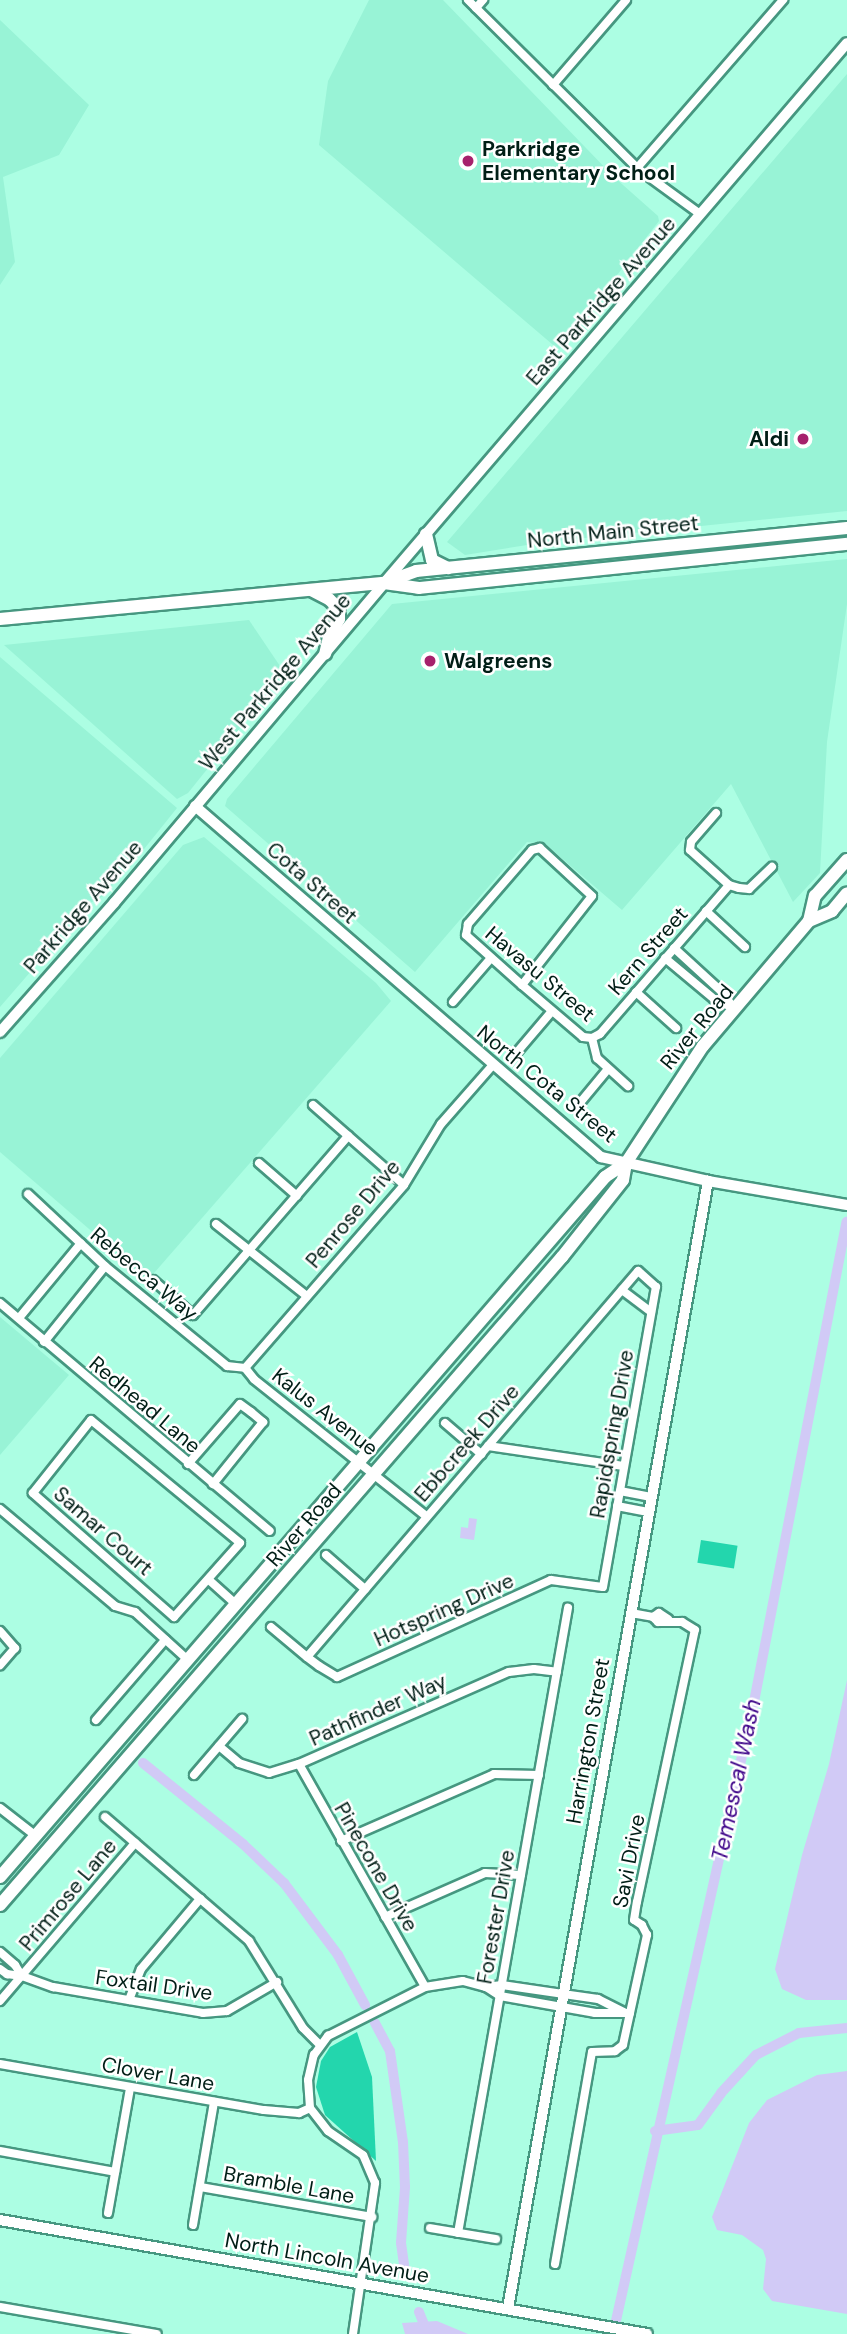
<!DOCTYPE html>
<style>
body{margin:0}
#map{position:relative;width:847px;height:2334px;overflow:hidden;background:#acfee3;font-family:"DM Sans",sans-serif}
div>[style]{position:absolute}
[style*='--x']{left:calc(var(--x)*1px);top:calc(var(--y)*1px);width:calc(var(--w)*1px);rotate:calc(var(--a)*1deg)}
.built>*{inset:0;background:#98f3d6}
.green>*{inset:0;background:#23d6ad;transform-origin:0 0}
.water>*{inset:0;background:#d1caf6}
.canal>*{height:10px;margin:-5px;padding:0 5px;transform-origin:5px;border-radius:5px;background:#d1caf6}
.roads{filter:drop-shadow(2px 0 #469780) drop-shadow(-2px 0 #469780) drop-shadow(0 2px #469780) drop-shadow(0 -2px #469780)}
.minor>*{height:8px;margin:-4px;padding:0 4px;transform-origin:4px;border-radius:4px;background:#fff}
.tertiary>*{height:10px;margin:-5px;padding:0 5px;transform-origin:5px;border-radius:5px;background:#fff}
.secondary>*{height:10px;margin:-5px;padding:0 5px;transform-origin:5px;border-radius:5px;background:#fff}
.primary>*{height:12px;margin:-6px;padding:0 6px;transform-origin:6px;border-radius:6px;background:#fff}
.dots>*{width:19px;height:19px;translate:-50% -50%;box-sizing:border-box;border:4px solid #fff;border-radius:50%}
span{translate:-50% -50%;white-space:nowrap;text-align:center;line-height:1.15;-webkit-text-stroke:5px #fff;paint-order:stroke}
.poi-label{font-size:21px;color:#001e16;font-weight:700}
.left{translate:0 -50%;text-align:left}
.right{translate:-100% -50%;text-align:right}
.street-label{font-size:21px;color:#001e16}
.water-label{font-size:23px;color:#3f068a;font-style:italic}
</style>
<div id="map">
<div class="built">
<div style="clip-path:polygon(369px 0,443px 0,614px 177px,658px 216px,659px 221px,559px 350px,319px 145px,328px 81px)"></div>
<div style="clip-path:polygon(0 20px,89px 105px,59px 155px,3px 177px,15px 262px,0 285px)"></div>
<div style="clip-path:polygon(847px 74px,847px 511px,546px 542px,465px 555px,447px 542px)"></div>
<div style="clip-path:polygon(847px 559px,847px 604px,827px 742px,820px 873px,793px 902px,731px 784px,622px 910px,545px 844px,527px 842px,415px 972px,225px 806px,227px 799px,392px 604px)"></div>
<div style="clip-path:polygon(249px 620px,282px 669px,282px 676px,188px 793px,177px 799px,4px 645px)"></div>
<div style="clip-path:polygon(0 657px,177px 808px,136px 859px,103px 896px,90px 903px,0 1007px)"></div>
<div style="clip-path:polygon(204px 837px,376px 983px,391px 1001px,148px 1280px,0 1152px,0 1058px,183px 845px)"></div>
<div style="clip-path:polygon(0 1317px,69px 1375px,0 1455px)"></div>
</div>
<div class="green">
<div style="left:701px;top:1540px;width:37px;height:23px;rotate:9deg"></div>
<div style="clip-path:polygon(357px 2032px,372px 2077px,376px 2161px,325px 2115px,316px 2087px,321px 2061px,330px 2047px)"></div>
</div>
<div class="water">
<div style="clip-path:polygon(469px 1518px,477px 1519px,474px 1540px,460px 1538px,461px 1527px,468px 1528px)"></div>
<div style="clip-path:polygon(847px 1680px,847px 2000px,806px 2000px,782px 1989px,775px 1969px,802px 1855px,829px 1764px)"></div>
<div style="clip-path:polygon(847px 2071px,847px 2314px,772px 2301px,763px 2289px,766px 2259px,763px 2250px,742px 2235px,717px 2230px,712px 2217px,749px 2123px,767px 2100px,817px 2075px)"></div>
<div style="clip-path:polygon(437px 2321px,468px 2334px,405px 2334px,402px 2323px)"></div>
</div>
<div class="canal">
<div style="--x:143;--y:1763;--w:129;--a:39"></div>
<div style="--x:243;--y:1844;--w:57;--a:43.6"></div>
<div style="--x:284;--y:1883;--w:90;--a:53.1"></div>
<div style="--x:338;--y:1955;--w:57;--a:61.6"></div>
<div style="--x:375;--y:2023;--w:32;--a:62"></div>
<div style="--x:390;--y:2051;--w:92;--a:81.9"></div>
<div style="--x:403;--y:2142;--w:45;--a:87.5"></div>
<div style="--x:405;--y:2187;--w:56;--a:94.1"></div>
<div style="--x:401;--y:2243;--w:29;--a:82"></div>
<div style="--x:655;--y:2131;--w:43;--a:-7.9"></div>
<div style="--x:698;--y:2125;--w:39;--a:-54"></div>
<div style="--x:721;--y:2093;--w:52;--a:-47.4"></div>
<div style="--x:756;--y:2055;--w:48;--a:-27.1"></div>
<div style="--x:799;--y:2033;--w:48;--a:-5.9"></div>
<div style="--x:419;--y:2312;--w:24;--a:68"></div>
<div style="--x:613;--y:2334;--w:648;--a:-77.42"></div>
<div style="--x:754;--y:1702;--w:489;--a:-79.1"></div>
</div>
<div class="roads">
<div class="minor">
<div style="--x:468;--y:0;--w:238;--a:44.8"></div>
<div style="--x:637;--y:168;--w:78;--a:36.1"></div>
<div style="--x:476;--y:8;--w:11;--a:-49"></div>
<div style="--x:553;--y:85;--w:112;--a:-49.3"></div>
<div style="--x:637;--y:168;--w:223;--a:-49"></div>
<div style="--x:716;--y:813;--w:38;--a:131"></div>
<div style="--x:691;--y:842;--w:8;--a:97"></div>
<div style="--x:690;--y:850;--w:52;--a:41.9"></div>
<div style="--x:729;--y:885;--w:10;--a:17"></div>
<div style="--x:739;--y:888;--w:10;--a:6"></div>
<div style="--x:749;--y:889;--w:32;--a:-44"></div>
<div style="--x:706;--y:911;--w:53;--a:42.7"></div>
<div style="--x:674;--y:948;--w:64;--a:42.5"></div>
<div style="--x:721;--y:991;--w:20;--a:53"></div>
<div style="--x:665;--y:958;--w:64;--a:39.9"></div>
<div style="--x:714;--y:999;--w:23;--a:25"></div>
<div style="--x:522;--y:985;--w:113;--a:-51.8"></div>
<div style="--x:592;--y:896;--w:71;--a:-137.3"></div>
<div style="--x:540;--y:848;--w:8;--a:166"></div>
<div style="--x:532;--y:850;--w:98;--a:130.9"></div>
<div style="--x:468;--y:924;--w:11;--a:100"></div>
<div style="--x:466;--y:935;--w:75;--a:41.8"></div>
<div style="--x:522;--y:985;--w:80;--a:40.4"></div>
<div style="--x:583;--y:1037;--w:9;--a:6"></div>
<div style="--x:636;--y:992;--w:54;--a:42"></div>
<div style="--x:453;--y:1002;--w:58;--a:-49.2"></div>
<div style="--x:592;--y:1038;--w:9;--a:-27"></div>
<div style="--x:600;--y:1034;--w:197;--a:-49.1"></div>
<div style="--x:592;--y:1038;--w:21;--a:76"></div>
<div style="--x:597;--y:1058;--w:42;--a:42.1"></div>
<div style="--x:518;--y:1051;--w:52;--a:-49.6"></div>
<div style="--x:579;--y:1104;--w:45;--a:-50.4"></div>
<div style="--x:313;--y:1105;--w:121;--a:41.3"></div>
<div style="--x:259;--y:1163;--w:50;--a:41"></div>
<div style="--x:28;--y:1194;--w:105;--a:43.1"></div>
<div style="--x:105;--y:1266;--w:158;--a:39.3"></div>
<div style="--x:227;--y:1366;--w:18;--a:6"></div>
<div style="--x:216;--y:1224;--w:116;--a:38.4"></div>
<div style="--x:153;--y:1280;--w:53;--a:41.2"></div>
<div style="--x:193;--y:1315;--w:237;--a:-49.1"></div>
<div style="--x:622;--y:1290;--w:36;--a:37"></div>
<div style="--x:0;--y:1303;--w:353;--a:40.2"></div>
<div style="--x:19;--y:1318;--w:97;--a:-50.4"></div>
<div style="--x:44;--y:1342;--w:97;--a:-51.2"></div>
<div style="--x:91;--y:1420;--w:193;--a:39.5"></div>
<div style="--x:240;--y:1543;--w:99;--a:131.7"></div>
<div style="--x:174;--y:1617;--w:188;--a:-138.7"></div>
<div style="--x:33;--y:1493;--w:93;--a:-51.5"></div>
<div style="--x:445;--y:1423;--w:48;--a:40.7"></div>
<div style="--x:488;--y:1446;--w:137;--a:8.4"></div>
<div style="--x:188;--y:1464;--w:79;--a:-49.1"></div>
<div style="--x:240;--y:1404;--w:14;--a:36"></div>
<div style="--x:251;--y:1412;--w:16;--a:40"></div>
<div style="--x:263;--y:1422;--w:80;--a:128.9"></div>
<div style="--x:620;--y:1491;--w:33;--a:11"></div>
<div style="--x:617;--y:1506;--w:33;--a:11"></div>
<div style="--x:0;--y:1509;--w:150;--a:40.1"></div>
<div style="--x:115;--y:1606;--w:21;--a:17"></div>
<div style="--x:135;--y:1612;--w:72;--a:42.2"></div>
<div style="--x:426;--y:1516;--w:220;--a:-141.5"></div>
<div style="--x:254;--y:1379;--w:14;--a:-129"></div>
<div style="--x:245;--y:1368;--w:242;--a:-49"></div>
<div style="--x:404;--y:1185;--w:71;--a:-58.8"></div>
<div style="--x:441;--y:1124;--w:77;--a:-48.7"></div>
<div style="--x:326;--y:1555;--w:52;--a:41.1"></div>
<div style="--x:209;--y:1580;--w:36;--a:42"></div>
<div style="--x:631;--y:1613;--w:22;--a:10"></div>
<div style="--x:653;--y:1617;--w:7;--a:-34"></div>
<div style="--x:659;--y:1613;--w:11;--a:34"></div>
<div style="--x:271;--y:1627;--w:47;--a:39.8"></div>
<div style="--x:307;--y:1657;--w:15;--a:37"></div>
<div style="--x:319;--y:1666;--w:21;--a:31"></div>
<div style="--x:337;--y:1677;--w:235;--a:-24.4"></div>
<div style="--x:551;--y:1580;--w:52;--a:7.7"></div>
<div style="--x:603;--y:1587;--w:305;--a:-80"></div>
<div style="--x:656;--y:1287;--w:24;--a:-138"></div>
<div style="--x:638;--y:1271;--w:508;--a:130.61"></div>
<div style="--x:0;--y:1631;--w:23;--a:49"></div>
<div style="--x:15;--y:1648;--w:23;--a:131"></div>
<div style="--x:96;--y:1720;--w:106;--a:-49.2"></div>
<div style="--x:219;--y:1746;--w:26;--a:40"></div>
<div style="--x:239;--y:1763;--w:32;--a:18"></div>
<div style="--x:269;--y:1773;--w:31;--a:-17"></div>
<div style="--x:299;--y:1764;--w:229;--a:-23.7"></div>
<div style="--x:509;--y:1672;--w:25;--a:-7"></div>
<div style="--x:534;--y:1669;--w:23;--a:7"></div>
<div style="--x:299;--y:1764;--w:256;--a:60.5"></div>
<div style="--x:194;--y:1775;--w:74;--a:-49.4"></div>
<div style="--x:0;--y:1808;--w:46;--a:37.9"></div>
<div style="--x:105;--y:1817;--w:190;--a:40.7"></div>
<div style="--x:249;--y:1941;--w:102;--a:58.2"></div>
<div style="--x:303;--y:2028;--w:24;--a:45"></div>
<div style="--x:341;--y:1841;--w:167;--a:-23.6"></div>
<div style="--x:494;--y:1774;--w:45;--a:1.3"></div>
<div style="--x:385;--y:1917;--w:109;--a:-23.7"></div>
<div style="--x:485;--y:1873;--w:36;--a:3"></div>
<div style="--x:0;--y:1952;--w:20;--a:41"></div>
<div style="--x:15;--y:1965;--w:13;--a:58"></div>
<div style="--x:0;--y:1969;--w:9;--a:36"></div>
<div style="--x:7;--y:1974;--w:15;--a:8"></div>
<div style="--x:22;--y:1976;--w:33;--a:20"></div>
<div style="--x:53;--y:1987;--w:152;--a:9.8"></div>
<div style="--x:203;--y:2013;--w:24;--a:-5"></div>
<div style="--x:227;--y:2011;--w:58;--a:-30.1"></div>
<div style="--x:486;--y:1987;--w:16;--a:-7"></div>
<div style="--x:502;--y:1985;--w:97;--a:8.3"></div>
<div style="--x:598;--y:1999;--w:29;--a:27"></div>
<div style="--x:129;--y:2000;--w:33;--a:-69"></div>
<div style="--x:141;--y:1969;--w:92;--a:-49.9"></div>
<div style="--x:0;--y:2001;--w:208;--a:-49.5"></div>
<div style="--x:0;--y:2064;--w:268;--a:9.9"></div>
<div style="--x:264;--y:2110;--w:35;--a:5"></div>
<div style="--x:299;--y:2113;--w:12;--a:-24"></div>
<div style="--x:0;--y:2151;--w:117;--a:10.3"></div>
<div style="--x:200;--y:2187;--w:175;--a:9.9"></div>
<div style="--x:108;--y:2213;--w:127;--a:-80"></div>
<div style="--x:193;--y:2225;--w:125;--a:-80.3"></div>
<div style="--x:430;--y:2228;--w:67;--a:9.5"></div>
<div style="--x:458;--y:2233;--w:635;--a:-80.02"></div>
<div style="--x:555;--y:2264;--w:215;--a:-80.1"></div>
<div style="--x:592;--y:2052;--w:23;--a:-2"></div>
<div style="--x:615;--y:2051;--w:10;--a:-37"></div>
<div style="--x:623;--y:2045;--w:113;--a:-77.7"></div>
<div style="--x:647;--y:1935;--w:11;--a:-117"></div>
<div style="--x:642;--y:1925;--w:9;--a:-148"></div>
<div style="--x:634;--y:1920;--w:18;--a:-81"></div>
<div style="--x:637;--y:1902;--w:278;--a:-78"></div>
<div style="--x:695;--y:1630;--w:15;--a:-148"></div>
<div style="--x:682;--y:1622;--w:24;--a:180"></div>
<div style="--x:658;--y:1622;--w:7;--a:-135"></div>
<div style="--x:0;--y:2307;--w:159;--a:9.8"></div>
<div style="--x:353;--y:2334;--w:153;--a:-81.7"></div>
<div style="--x:375;--y:2183;--w:30;--a:-113"></div>
<div style="--x:363;--y:2155;--w:42;--a:-145.6"></div>
<div style="--x:328;--y:2131;--w:29;--a:-128"></div>
<div style="--x:310;--y:2108;--w:28;--a:-94"></div>
<div style="--x:308;--y:2080;--w:26;--a:-77"></div>
<div style="--x:314;--y:2055;--w:24;--a:-54"></div>
<div style="--x:328;--y:2036;--w:109;--a:-26.8"></div>
<div style="--x:425;--y:1987;--w:38;--a:-9"></div>
<div style="--x:463;--y:1981;--w:24;--a:15"></div>
<div style="--x:486;--y:1987;--w:17;--a:33"></div>
<div style="--x:500;--y:1996;--w:97;--a:10.1"></div>
<div style="--x:595;--y:2013;--w:35;--a:0"></div>
</div>
<div class="tertiary">
<div style="--x:195;--y:806;--w:537;--a:40.84"></div>
<div style="--x:601;--y:1157;--w:110;--a:12.6"></div>
<div style="--x:708;--y:1181;--w:141;--a:9.8"></div>
<div style="--x:0;--y:1032;--w:172;--a:-48.5"></div>
<div style="--x:114;--y:903;--w:419;--a:-49.8"></div>
<div style="--x:508;--y:2308;--w:1145;--a:-79.94"></div>
</div>
<div class="secondary">
<div style="--x:384;--y:583;--w:711;--a:-49.39"></div>
<div style="--x:0;--y:2220;--w:657;--a:9.99"></div>
</div>
<div class="primary">
<div style="--x:426;--y:534;--w:27;--a:77"></div>
<div style="--x:432;--y:560;--w:18;--a:27"></div>
<div style="--x:386;--y:582;--w:32;--a:-20"></div>
<div style="--x:416;--y:571;--w:433;--a:-5.7"></div>
<div style="--x:311;--y:590;--w:20;--a:27"></div>
<div style="--x:329;--y:599;--w:14;--a:45"></div>
<div style="--x:339;--y:609;--w:10;--a:90"></div>
<div style="--x:339;--y:619;--w:21;--a:119"></div>
<div style="--x:329;--y:637;--w:17;--a:103"></div>
<div style="--x:0;--y:619;--w:386;--a:-5.4"></div>
<div style="--x:384;--y:583;--w:35;--a:8"></div>
<div style="--x:419;--y:588;--w:430;--a:-5.9"></div>
<div style="--x:809;--y:921;--w:26;--a:-77"></div>
<div style="--x:815;--y:896;--w:48;--a:-48.4"></div>
<div style="--x:0;--y:1877;--w:925;--a:-49.16"></div>
<div style="--x:605;--y:1177;--w:25;--a:-34"></div>
<div style="--x:626;--y:1163;--w:140;--a:-56.7"></div>
<div style="--x:703;--y:1046;--w:164;--a:-49.7"></div>
<div style="--x:809;--y:921;--w:25;--a:-23"></div>
<div style="--x:832;--y:911;--w:23;--a:-50"></div>
<div style="--x:0;--y:1905;--w:858;--a:-49.07"></div>
<div style="--x:562;--y:1257;--w:98;--a:-51.6"></div>
<div style="--x:623;--y:1180;--w:17;--a:-80"></div>
</div>
</div>
<div class="dots">
<div style="left:468px;top:161px;background:#a6216c"></div>
<div style="left:803px;top:439px;background:#a6216c"></div>
<div style="left:430px;top:661px;background:#a6216c"></div>
</div>
<div class="poi-label">
<span class="left" style="left:482px;top:161px">Parkridge<br>Elementary School</span>
<span class="right" style="left:789px;top:439px">Aldi</span>
<span class="left" style="left:444px;top:661px">Walgreens</span>
</div>
<div class="street-label">
<span style="left:601px;top:301px;rotate:-49deg">East Parkridge Avenue</span>
<span style="left:613px;top:532px;rotate:-6deg">North Main Street</span>
<span style="left:275px;top:682px;rotate:-50deg">West Parkridge Avenue</span>
<span style="left:312px;top:883px;rotate:41deg">Cota Street</span>
<span style="left:83px;top:907px;rotate:-49deg">Parkridge Avenue</span>
<span style="left:648px;top:951px;rotate:-49deg">Kern Street</span>
<span style="left:540px;top:974px;rotate:40deg">Havasu Street</span>
<span style="left:697px;top:1027px;rotate:-51deg">River Road</span>
<span style="left:547px;top:1084px;rotate:39deg">North Cota Street</span>
<span style="left:353px;top:1214px;rotate:-50deg">Penrose Drive</span>
<span style="left:144px;top:1274px;rotate:40deg">Rebecca Way</span>
<span style="left:145px;top:1405px;rotate:40deg">Redhead Lane</span>
<span style="left:325px;top:1412px;rotate:38deg">Kalus Avenue</span>
<span style="left:612px;top:1434px;rotate:-80deg">Rapidspring Drive</span>
<span style="left:467px;top:1443px;rotate:-49deg">Ebbcreek Drive</span>
<span style="left:304px;top:1525px;rotate:-49deg">River Road</span>
<span style="left:103px;top:1531px;rotate:41deg">Samar Court</span>
<span style="left:444px;top:1610px;rotate:-24deg">Hotspring Drive</span>
<span style="left:378px;top:1710px;rotate:-24deg">Pathfinder Way</span>
<span style="left:588px;top:1741px;rotate:-80deg">Harrington Street</span>
<span style="left:629px;top:1861px;rotate:-79deg">Savi Drive</span>
<span style="left:376px;top:1867px;rotate:60deg">Pinecone Drive</span>
<span style="left:68px;top:1895px;rotate:-50deg">Primrose Lane</span>
<span style="left:496px;top:1917px;rotate:-80deg">Forester Drive</span>
<span style="left:154px;top:1985px;rotate:8deg">Foxtail Drive</span>
<span style="left:158px;top:2074px;rotate:10deg">Clover Lane</span>
<span style="left:289px;top:2185px;rotate:10deg">Bramble Lane</span>
<span style="left:327px;top:2258px;rotate:10deg">North Lincoln Avenue</span>
</div>
<div class="water-label">
<span style="left:736px;top:1780px;rotate:-78deg">Temescal Wash</span>
</div>
</div>
